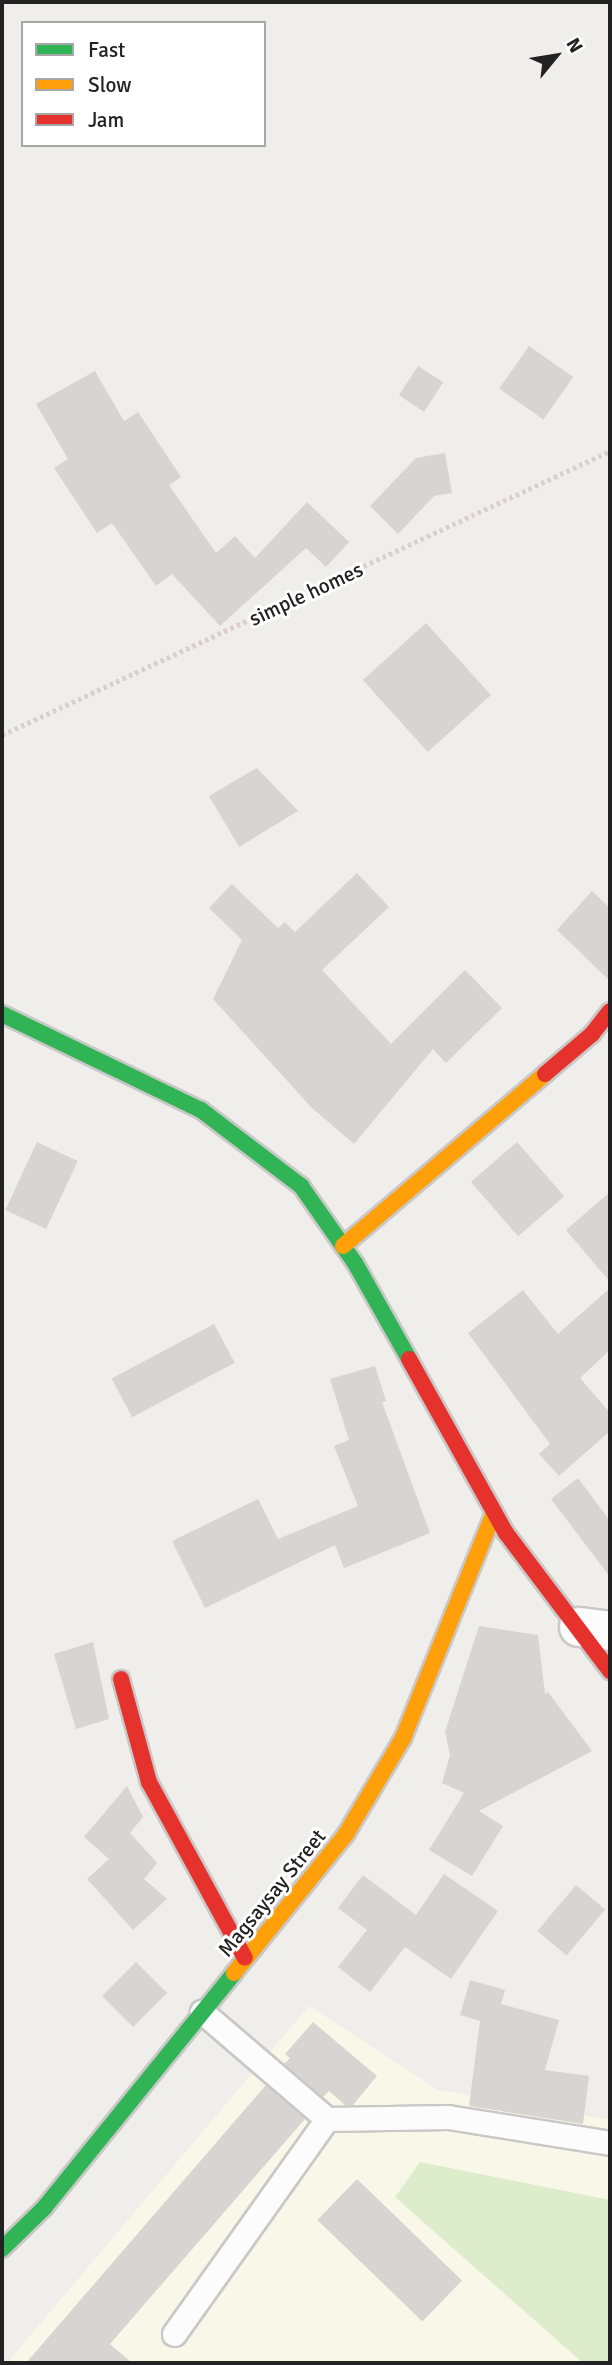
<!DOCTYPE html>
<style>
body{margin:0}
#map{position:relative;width:612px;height:2365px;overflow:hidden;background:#f0eeeb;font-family:Signika,sans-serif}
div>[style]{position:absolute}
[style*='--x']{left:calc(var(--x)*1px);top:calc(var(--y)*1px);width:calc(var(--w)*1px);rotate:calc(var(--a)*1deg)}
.education>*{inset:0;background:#f8f7e8}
.grass>*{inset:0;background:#ddeccb}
.building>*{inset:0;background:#d7d4d2;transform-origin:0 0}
.path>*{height:4.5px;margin-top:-2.25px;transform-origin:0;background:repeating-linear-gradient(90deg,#dccecd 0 3.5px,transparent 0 7px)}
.roads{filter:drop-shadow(2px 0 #c9c8c7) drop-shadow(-2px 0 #c9c8c7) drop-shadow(0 2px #c9c8c7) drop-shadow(0 -2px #c9c8c7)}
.lane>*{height:23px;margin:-11.5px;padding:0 11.5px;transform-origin:11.5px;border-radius:11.5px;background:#fdfcfc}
.street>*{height:38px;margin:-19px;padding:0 19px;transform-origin:19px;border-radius:19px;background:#fdfcfc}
.fast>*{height:16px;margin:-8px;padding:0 8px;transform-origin:8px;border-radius:8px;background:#30b455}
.slow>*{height:16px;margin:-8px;padding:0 8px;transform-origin:8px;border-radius:8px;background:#ff9f0a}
.jam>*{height:16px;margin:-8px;padding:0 8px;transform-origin:8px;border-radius:8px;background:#e5322d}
span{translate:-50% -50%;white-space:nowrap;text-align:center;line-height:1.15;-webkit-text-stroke:6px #fff;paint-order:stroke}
.street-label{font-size:21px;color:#222}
.frame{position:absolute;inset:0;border:4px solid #222;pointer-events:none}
.legend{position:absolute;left:21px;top:21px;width:245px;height:126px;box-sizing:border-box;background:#fff;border:2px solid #a7a7a7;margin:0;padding:9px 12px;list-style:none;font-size:21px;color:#222}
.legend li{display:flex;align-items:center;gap:14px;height:35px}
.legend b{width:35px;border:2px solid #a7a7a7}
.north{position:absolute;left:521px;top:21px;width:70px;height:70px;-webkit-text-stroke:5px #fff;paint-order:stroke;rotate:60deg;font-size:19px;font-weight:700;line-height:28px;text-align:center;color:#222}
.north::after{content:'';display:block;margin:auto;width:24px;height:32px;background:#222;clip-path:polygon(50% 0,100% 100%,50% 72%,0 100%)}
</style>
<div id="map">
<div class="education">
<div style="clip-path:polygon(309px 2006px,438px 2090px,610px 2120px,610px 2363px,7px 2363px)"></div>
</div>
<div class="grass">
<div style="clip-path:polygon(420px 2162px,610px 2200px,610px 2363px,583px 2363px,395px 2197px)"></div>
</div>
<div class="building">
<div style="left:529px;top:346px;width:54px;height:52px;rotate:35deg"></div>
<div style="left:418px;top:366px;width:30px;height:35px;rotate:33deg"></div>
<div style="clip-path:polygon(95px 371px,124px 421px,138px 412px,181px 477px,169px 485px,216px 553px,235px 536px,255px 558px,307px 502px,349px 542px,326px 567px,306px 548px,220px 626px,172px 574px,156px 586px,112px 523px,97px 533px,54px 468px,68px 459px,36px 404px)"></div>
<div style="clip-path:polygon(445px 453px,452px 493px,434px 496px,398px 534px,370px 506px,416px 458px)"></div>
<div style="left:426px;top:623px;width:97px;height:85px;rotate:48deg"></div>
<div style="clip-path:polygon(257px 768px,298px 811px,239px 847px,209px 796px)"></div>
<div style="clip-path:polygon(357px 873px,389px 907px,322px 970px,391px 1044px,465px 970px,502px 1008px,446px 1063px,433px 1049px,354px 1144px,311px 1107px,213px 999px,242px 940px,209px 908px,232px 884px,278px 928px,285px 922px,295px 932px)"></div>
<div style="clip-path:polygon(592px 891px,610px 908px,610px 981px,557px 930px)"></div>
<div style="left:37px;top:1142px;width:45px;height:75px;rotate:25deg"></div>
<div style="left:517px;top:1142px;width:72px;height:61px;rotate:49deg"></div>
<div style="clip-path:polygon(610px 1192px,610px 1282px,566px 1230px)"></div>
<div style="clip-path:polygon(610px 1288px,610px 1350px,580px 1378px,610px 1413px,610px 1431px,559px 1476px,539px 1454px,550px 1444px,468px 1333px,523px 1290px,558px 1334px)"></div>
<div style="left:214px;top:1324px;width:44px;height:116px;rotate:62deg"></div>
<div style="clip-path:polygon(375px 1366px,386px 1401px,382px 1402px,430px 1533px,344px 1568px,335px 1545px,205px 1608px,172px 1541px,258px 1499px,278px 1539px,358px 1506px,334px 1446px,349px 1440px,330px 1379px)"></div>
<div style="clip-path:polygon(578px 1478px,610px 1521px,610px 1577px,551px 1499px)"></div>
<div style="clip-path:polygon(479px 1626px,538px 1635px,545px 1694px,548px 1692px,592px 1751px,479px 1811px,503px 1826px,472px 1876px,429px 1850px,464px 1793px,442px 1783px,450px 1755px,445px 1732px)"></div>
<div style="clip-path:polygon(93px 1642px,109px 1719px,76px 1729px,54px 1654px)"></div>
<div style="clip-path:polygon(127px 1786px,143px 1817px,130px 1833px,157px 1863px,144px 1879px,167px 1899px,133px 1930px,87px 1879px,109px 1859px,84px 1837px)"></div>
<div style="clip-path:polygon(444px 1874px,498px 1911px,451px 1979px,405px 1947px,370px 1992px,338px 1967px,367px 1930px,338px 1908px,363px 1875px,416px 1915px)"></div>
<div style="left:576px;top:1885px;width:38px;height:60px;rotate:40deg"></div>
<div style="left:136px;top:1962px;width:44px;height:48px;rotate:45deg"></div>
<div style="clip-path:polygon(470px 1980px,505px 1990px,501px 2004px,559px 2020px,545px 2070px,589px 2076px,583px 2124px,469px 2106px,480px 2021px,460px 2015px)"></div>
<div style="clip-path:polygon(313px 2022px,377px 2076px,353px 2105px,345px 2105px,329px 2091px,323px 2097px,284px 2064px,290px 2058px,285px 2054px)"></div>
<div style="clip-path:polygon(266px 2085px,305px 2119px,110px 2344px,132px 2363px,26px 2363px)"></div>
<div style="left:357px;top:2179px;width:146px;height:57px;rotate:44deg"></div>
</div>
<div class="path">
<div style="--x:2;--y:735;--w:671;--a:-25.04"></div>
</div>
<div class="roads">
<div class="lane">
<div style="--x:327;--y:2119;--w:121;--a:-0.9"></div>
<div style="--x:448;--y:2117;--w:164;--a:9.1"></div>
<div style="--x:174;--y:2334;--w:264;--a:-54.6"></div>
<div style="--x:327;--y:2119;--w:165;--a:-139.4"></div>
</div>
<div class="street">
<div style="--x:579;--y:1627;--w:31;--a:7"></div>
</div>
<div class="fast">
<div style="--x:2;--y:1014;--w:221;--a:25.8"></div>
<div style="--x:201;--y:1110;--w:126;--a:37.2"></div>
<div style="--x:301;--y:1186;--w:94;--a:55"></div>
<div style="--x:355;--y:1263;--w:110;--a:60.6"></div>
<div style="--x:2;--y:2249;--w:59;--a:-44.3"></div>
<div style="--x:44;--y:2208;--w:302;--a:-51"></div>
</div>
<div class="slow">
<div style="--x:343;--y:1246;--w:265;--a:-40.4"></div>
<div style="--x:234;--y:1973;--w:179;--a:-51.1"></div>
<div style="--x:346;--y:1834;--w:112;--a:-59.3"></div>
<div style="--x:403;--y:1738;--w:243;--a:-68"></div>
</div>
<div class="jam">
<div style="--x:545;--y:1074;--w:62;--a:-40.4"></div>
<div style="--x:592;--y:1034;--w:29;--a:-52"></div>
<div style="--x:409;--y:1359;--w:199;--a:60.9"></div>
<div style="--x:506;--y:1533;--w:173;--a:53"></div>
<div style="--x:121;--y:1679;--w:107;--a:74.8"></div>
<div style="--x:149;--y:1782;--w:200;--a:61.4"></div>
</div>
</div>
<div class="street-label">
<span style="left:306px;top:594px;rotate:-25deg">simple homes</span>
<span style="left:272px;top:1893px;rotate:-51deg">Magsaysay Street</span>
</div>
<div class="frame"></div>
<ul class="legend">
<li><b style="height:9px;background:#30b455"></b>Fast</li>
<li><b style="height:9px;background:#ff9f0a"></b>Slow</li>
<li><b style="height:9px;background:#e5322d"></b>Jam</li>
</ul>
<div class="north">N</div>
</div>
